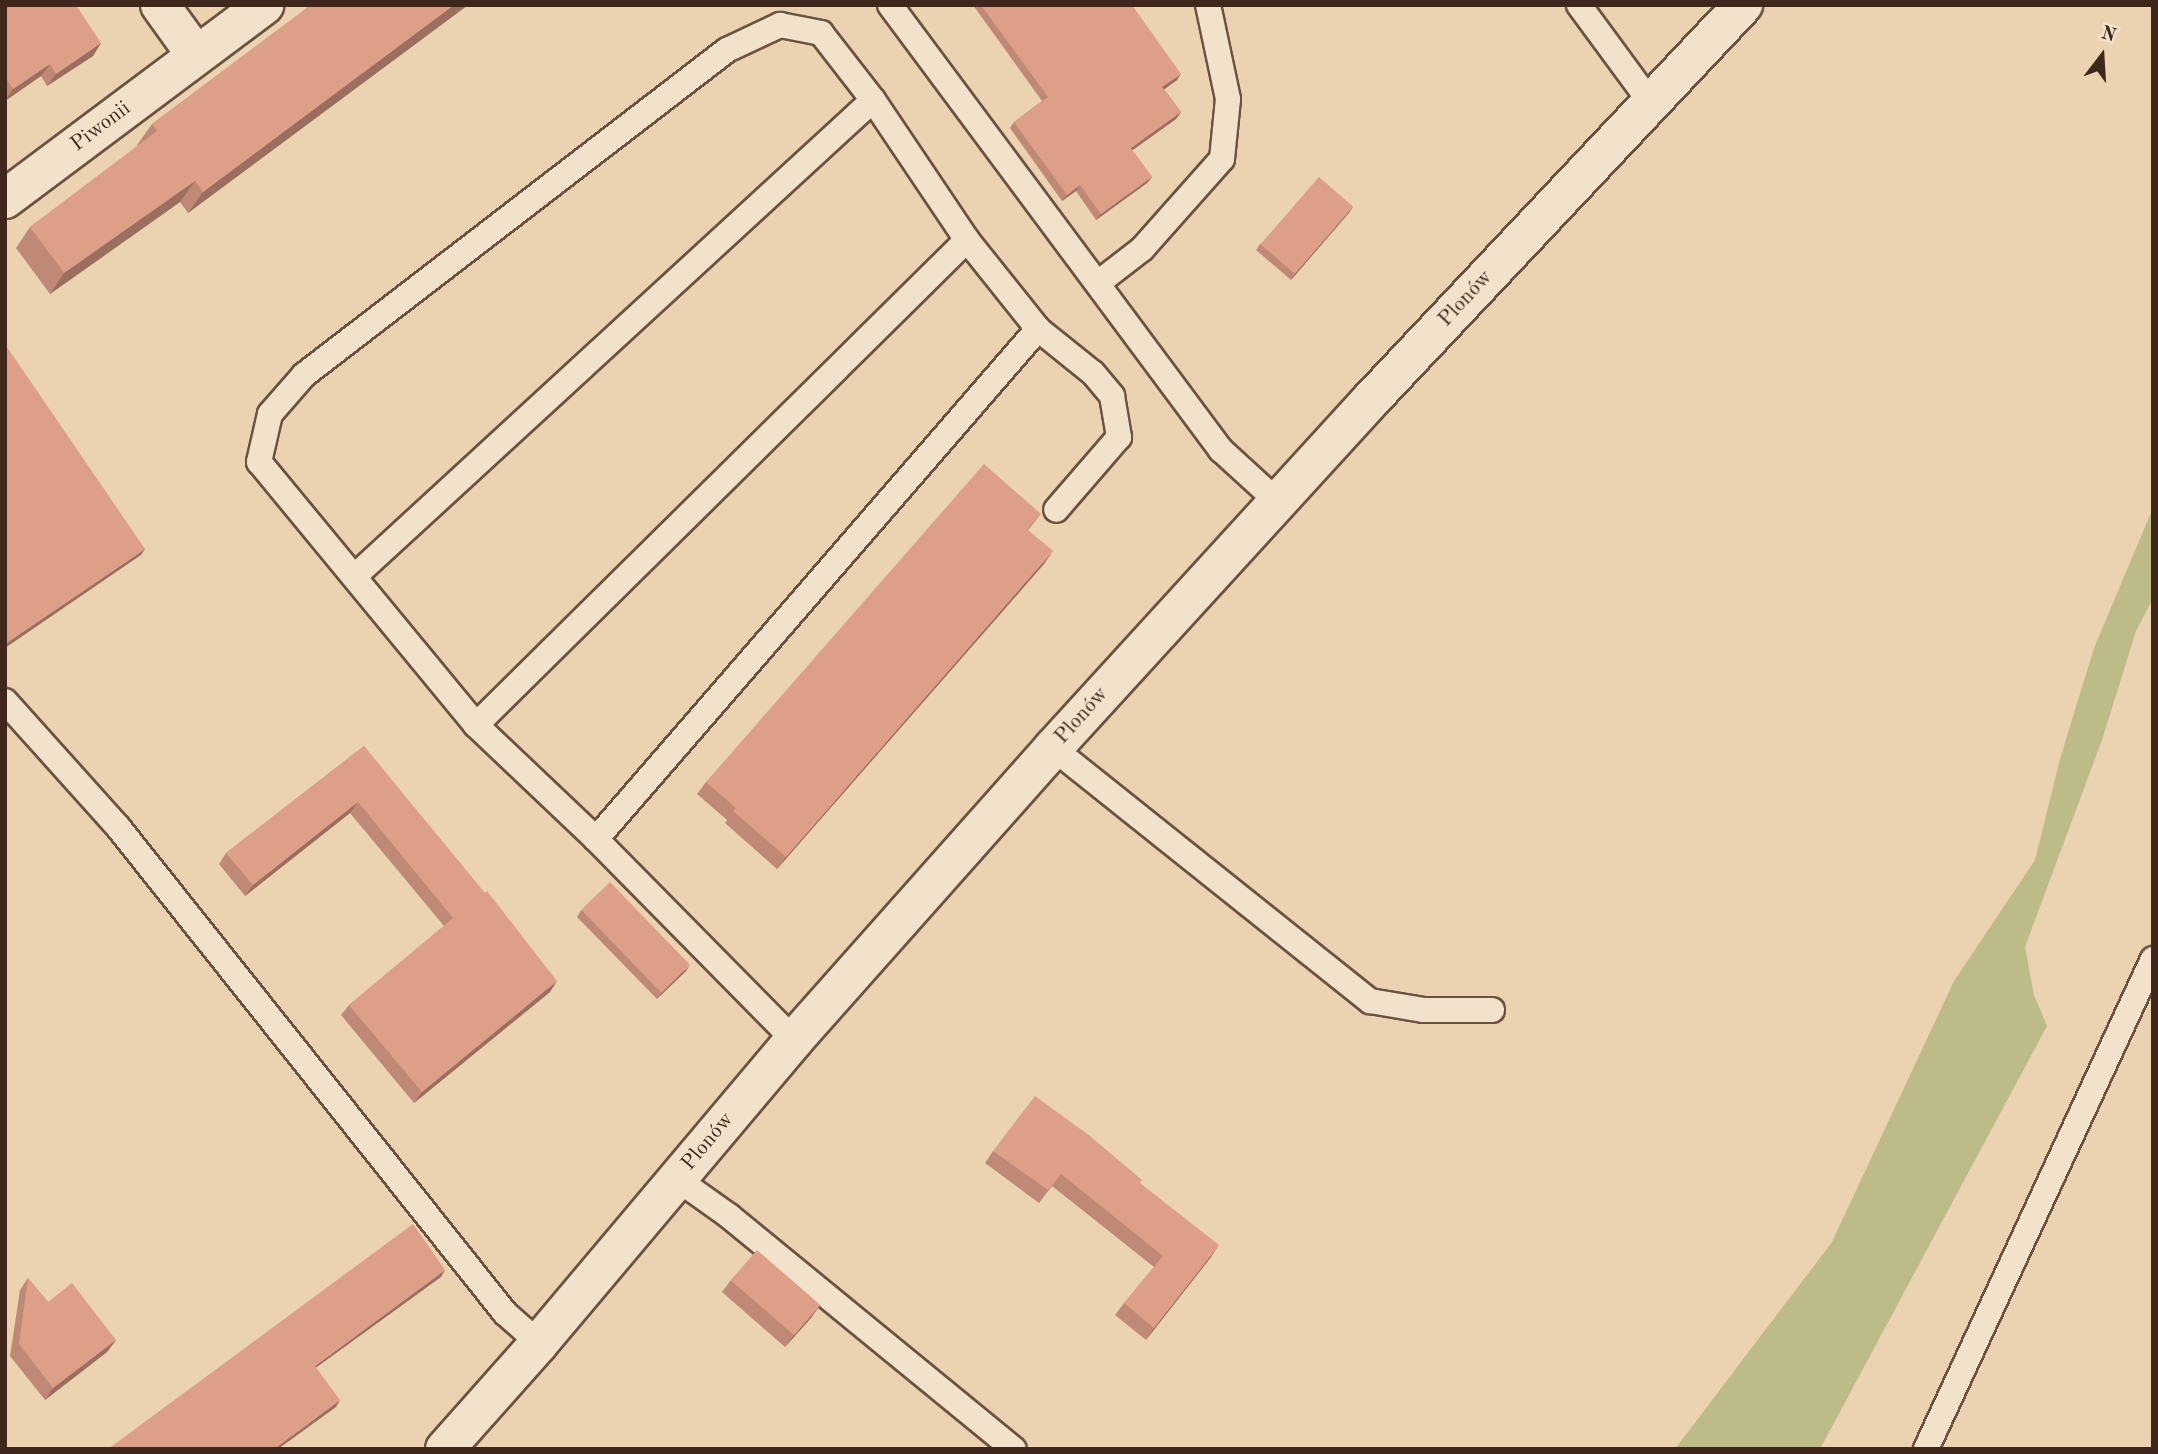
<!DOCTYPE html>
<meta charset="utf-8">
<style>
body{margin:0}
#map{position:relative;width:2158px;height:1454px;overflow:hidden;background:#ebd3b1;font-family:"Old Standard TT",serif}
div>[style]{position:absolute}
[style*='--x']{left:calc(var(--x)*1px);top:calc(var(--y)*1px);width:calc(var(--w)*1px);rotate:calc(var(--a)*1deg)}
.green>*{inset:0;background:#bdbb88}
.roads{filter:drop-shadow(2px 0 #6b5241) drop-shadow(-2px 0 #6b5241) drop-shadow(0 2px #6b5241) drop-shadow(0 -2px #6b5241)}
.lane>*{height:24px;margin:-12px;padding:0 12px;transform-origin:12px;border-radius:12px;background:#f2e2cc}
.street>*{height:38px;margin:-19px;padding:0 19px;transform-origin:19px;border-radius:19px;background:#f2e2cc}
.wall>*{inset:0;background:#bf8976}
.shaded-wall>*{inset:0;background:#9b6f60}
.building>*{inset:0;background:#de9f89;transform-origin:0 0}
span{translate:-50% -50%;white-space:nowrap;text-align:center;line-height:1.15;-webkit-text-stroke:7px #f2e2cc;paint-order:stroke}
.street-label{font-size:21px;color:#40271c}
.frame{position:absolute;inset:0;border:7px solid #40271c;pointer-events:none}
.north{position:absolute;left:2067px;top:21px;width:70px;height:70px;-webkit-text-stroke:5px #f2e2cc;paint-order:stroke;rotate:17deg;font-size:19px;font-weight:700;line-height:28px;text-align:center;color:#40271c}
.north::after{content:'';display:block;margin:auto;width:24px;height:32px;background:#40271c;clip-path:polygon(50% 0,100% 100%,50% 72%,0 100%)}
</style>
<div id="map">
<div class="green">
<div style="clip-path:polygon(2153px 508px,2153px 599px,2136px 631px,2102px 740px,2025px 947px,2034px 995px,2047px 1026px,1820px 1449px,1675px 1449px,1832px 1242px,1954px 981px,2035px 860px,2060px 759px,2094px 648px)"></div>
</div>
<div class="roads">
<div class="lane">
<div style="--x:890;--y:5;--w:555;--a:53.36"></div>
<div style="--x:1221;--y:450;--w:77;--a:42.4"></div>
<div style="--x:1579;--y:5;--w:122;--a:53.7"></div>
<div style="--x:1098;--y:283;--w:56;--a:-37.7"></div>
<div style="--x:1142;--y:249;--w:120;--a:-48.4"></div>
<div style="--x:1222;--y:159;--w:60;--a:-84.3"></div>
<div style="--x:1228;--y:99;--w:96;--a:-102"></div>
<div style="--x:355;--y:576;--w:703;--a:-42.58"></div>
<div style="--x:5;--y:701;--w:169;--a:48.1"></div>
<div style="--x:118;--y:827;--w:621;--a:51.47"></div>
<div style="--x:505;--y:1313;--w:45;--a:41.4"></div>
<div style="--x:476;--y:725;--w:690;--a:-44.65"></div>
<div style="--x:1053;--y:748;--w:406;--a:38.6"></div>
<div style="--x:1370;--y:1001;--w:55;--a:9.5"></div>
<div style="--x:1424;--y:1010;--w:68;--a:0"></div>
<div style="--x:596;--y:839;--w:675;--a:-49.09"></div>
<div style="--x:794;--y:1040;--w:282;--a:-134.6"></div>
<div style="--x:596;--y:839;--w:166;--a:-136.5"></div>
<div style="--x:476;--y:725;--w:341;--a:-129.5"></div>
<div style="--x:259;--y:462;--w:49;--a:-77.1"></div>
<div style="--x:270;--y:414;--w:52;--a:-48.9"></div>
<div style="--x:304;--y:375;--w:533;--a:-37.54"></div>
<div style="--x:727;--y:50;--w:59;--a:-25.3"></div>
<div style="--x:780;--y:25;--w:42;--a:11"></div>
<div style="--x:821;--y:33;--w:85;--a:52.2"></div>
<div style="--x:873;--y:100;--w:169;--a:56.1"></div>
<div style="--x:967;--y:240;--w:114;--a:51.4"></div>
<div style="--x:1038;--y:329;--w:70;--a:38.7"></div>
<div style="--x:1093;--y:373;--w:30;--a:50"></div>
<div style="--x:1112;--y:396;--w:42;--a:80.3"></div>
<div style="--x:1119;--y:437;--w:96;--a:130.8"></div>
<div style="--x:677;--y:1179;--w:64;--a:35.4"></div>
<div style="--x:729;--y:1216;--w:368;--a:39.3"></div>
<div style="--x:1926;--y:1449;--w:540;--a:-65.14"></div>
</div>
<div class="street">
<div style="--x:160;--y:5;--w:62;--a:54.2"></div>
<div style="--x:5;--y:199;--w:324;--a:-36.8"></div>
<div style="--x:445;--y:1449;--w:142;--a:-48.4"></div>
<div style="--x:539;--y:1343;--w:396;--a:-49.9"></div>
<div style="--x:794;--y:1040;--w:390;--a:-48.4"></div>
<div style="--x:1053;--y:748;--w:467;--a:-47.6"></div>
<div style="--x:1368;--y:403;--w:547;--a:-46.7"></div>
</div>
</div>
<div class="wall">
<div style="clip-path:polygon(5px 5px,101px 43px,93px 56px,47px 86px,41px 76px,5px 101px)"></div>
<div style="clip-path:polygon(311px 5px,468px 5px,188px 213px,180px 202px,50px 294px,16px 248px,30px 227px,138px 146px,137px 145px,152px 124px)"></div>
<div style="clip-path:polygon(973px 5px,1132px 5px,1177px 80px,1164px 89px,1181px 112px,1176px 119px,1132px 150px,1152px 177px,1147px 183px,1096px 220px,1076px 191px,1062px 201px,1010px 128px,1014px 122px,1042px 101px)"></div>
<div style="clip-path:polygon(1353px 207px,1291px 280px,1256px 250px,1260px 244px)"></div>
<div style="clip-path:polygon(1041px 514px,1028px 530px,1044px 564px,777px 869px,725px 823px,727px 820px,697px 794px,706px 782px)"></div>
<div style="clip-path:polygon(364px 746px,550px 992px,414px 1103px,341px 1015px,349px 1005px,444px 926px,350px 813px,245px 896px,219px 864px,226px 853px)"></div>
<div style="clip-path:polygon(581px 910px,686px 971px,657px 999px,577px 917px)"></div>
<div style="clip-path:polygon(993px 1151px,1140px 1183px,1211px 1257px,1146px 1340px,1115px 1315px,1124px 1303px,1154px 1267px,1052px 1186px,1039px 1203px,985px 1163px)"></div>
<div style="clip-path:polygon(28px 1278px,48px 1302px,116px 1340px,107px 1352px,45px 1400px,10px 1356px,20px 1290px)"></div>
<div style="clip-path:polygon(731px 1280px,820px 1305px,811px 1318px,785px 1347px,722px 1292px)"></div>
</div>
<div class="shaded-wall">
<div style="clip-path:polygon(454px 5px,468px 5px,188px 213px,203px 192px)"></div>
<div style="clip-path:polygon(101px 43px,93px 56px,47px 86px,56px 74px)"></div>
<div style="clip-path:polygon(50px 64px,41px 76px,5px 101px,13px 89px)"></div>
<div style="clip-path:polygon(1181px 74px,1177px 80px,1158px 94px,1162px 87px)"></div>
<div style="clip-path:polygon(1181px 112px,1176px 119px,1126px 155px,1131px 148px)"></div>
<div style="clip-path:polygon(1152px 177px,1147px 183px,1096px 220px,1101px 214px)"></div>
<div style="clip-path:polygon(195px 181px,180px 202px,50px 294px,64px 273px)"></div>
<div style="clip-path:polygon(1080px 185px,1076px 191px,1062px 201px,1067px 195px)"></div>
<div style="clip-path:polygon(1353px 207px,1349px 213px,1291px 280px,1295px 274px)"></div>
<div style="clip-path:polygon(145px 549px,141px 555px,5px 648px,5px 644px)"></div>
<div style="clip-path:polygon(1053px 551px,1044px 564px,777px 869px,786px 857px)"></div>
<div style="clip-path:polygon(358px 802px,350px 813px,245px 896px,253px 885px)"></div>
<div style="clip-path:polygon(690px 965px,686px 971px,657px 999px,662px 993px)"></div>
<div style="clip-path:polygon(557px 981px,550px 992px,414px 1103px,422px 1092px)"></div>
<div style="clip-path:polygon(1219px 1245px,1211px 1257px,1146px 1340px,1154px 1328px)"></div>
<div style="clip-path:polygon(445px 1270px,441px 1277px,310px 1372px,315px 1366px)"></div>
<div style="clip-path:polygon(820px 1305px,811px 1318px,785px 1347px,794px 1335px)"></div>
<div style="clip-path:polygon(116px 1340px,107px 1352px,45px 1400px,53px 1388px)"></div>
<div style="clip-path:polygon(340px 1400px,336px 1407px,278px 1449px,274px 1449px)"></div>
</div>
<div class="building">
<div style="clip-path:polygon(5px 5px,76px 5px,101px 43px,56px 74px,50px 64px,13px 89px,5px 77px)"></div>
<div style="clip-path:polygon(311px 5px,454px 5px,203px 192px,195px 181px,64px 273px,30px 227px,157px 131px,152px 124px)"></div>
<div style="clip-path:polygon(981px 5px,1132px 5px,1181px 74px,1162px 87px,1181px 112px,1131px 148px,1152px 177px,1101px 214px,1080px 185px,1067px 195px,1014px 122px,1048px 97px)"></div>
<div style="left:1319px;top:177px;width:45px;height:89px;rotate:41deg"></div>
<div style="clip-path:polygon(5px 344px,145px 549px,5px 644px)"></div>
<div style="clip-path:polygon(984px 464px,1041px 514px,1027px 529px,1053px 551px,786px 857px,733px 811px,736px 808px,706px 782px)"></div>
<div style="clip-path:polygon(364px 746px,485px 893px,487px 891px,557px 981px,422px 1092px,349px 1005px,453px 918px,358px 802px,253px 885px,226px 853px)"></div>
<div style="left:610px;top:882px;width:115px;height:40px;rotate:46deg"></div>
<div style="clip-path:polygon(1035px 1096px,1090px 1136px,1142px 1180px,1140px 1183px,1219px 1245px,1154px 1328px,1124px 1303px,1163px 1256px,1061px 1174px,1048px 1190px,993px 1151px)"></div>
<div style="clip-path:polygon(413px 1224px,445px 1270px,315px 1366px,340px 1400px,274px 1449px,108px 1449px)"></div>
<div style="left:757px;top:1250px;width:84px;height:40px;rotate:41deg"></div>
<div style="clip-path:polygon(28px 1278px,48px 1302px,72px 1283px,116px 1340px,53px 1388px,19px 1344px)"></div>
</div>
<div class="street-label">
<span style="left:101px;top:127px;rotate:-37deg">Piwonii</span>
<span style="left:1466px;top:299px;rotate:-47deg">Plonów</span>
<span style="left:1082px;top:716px;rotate:-48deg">Plonów</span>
<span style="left:708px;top:1142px;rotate:-50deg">Plonów</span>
</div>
<div class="frame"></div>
<div class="north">N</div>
</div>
